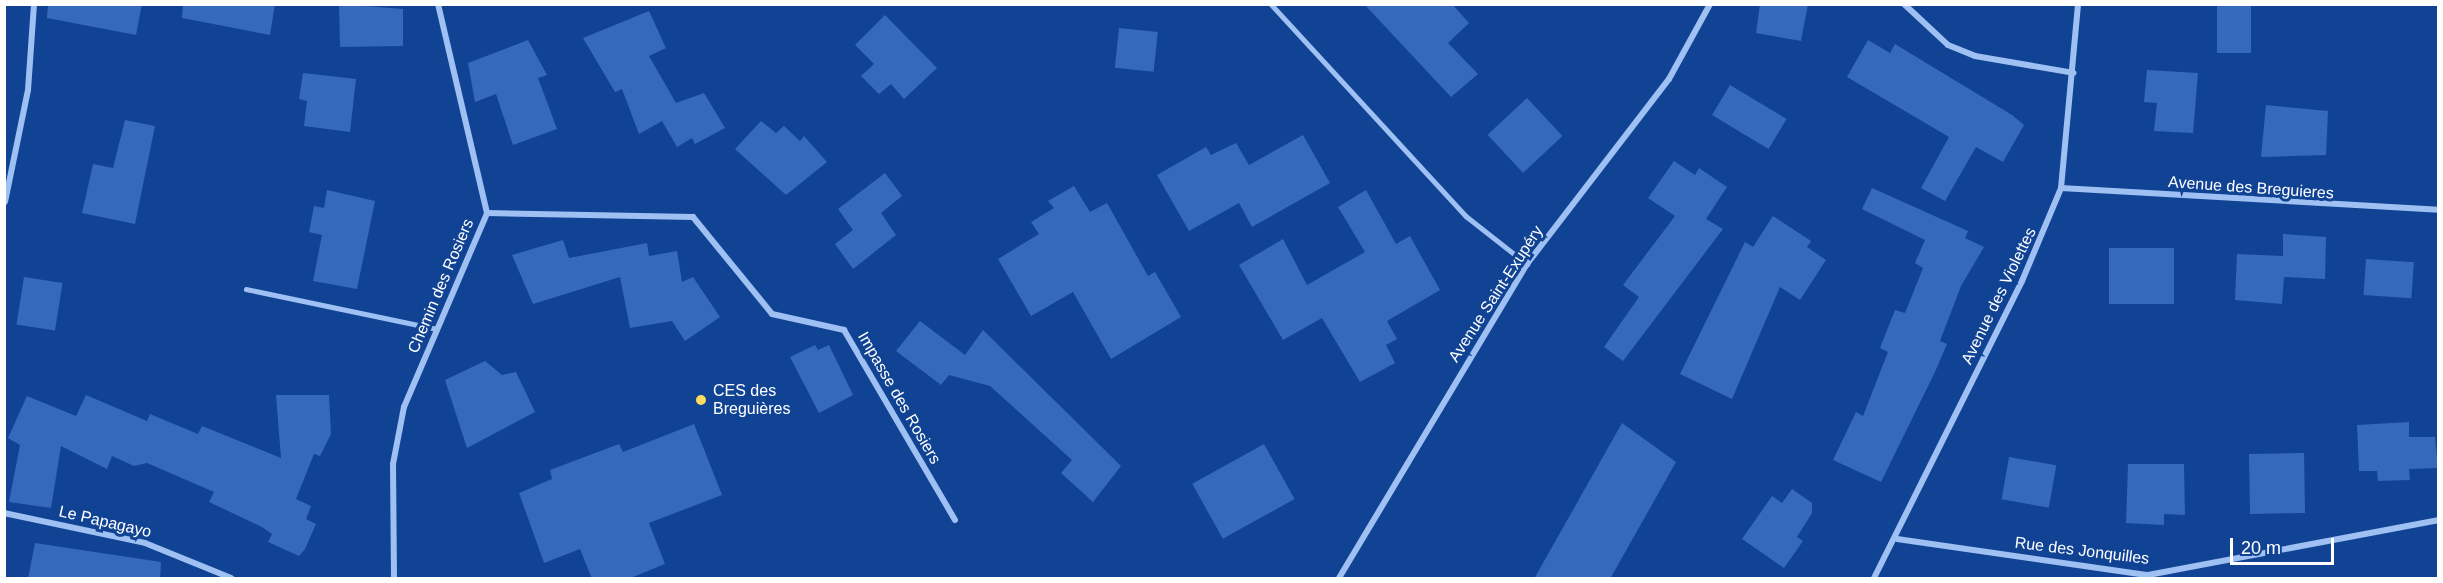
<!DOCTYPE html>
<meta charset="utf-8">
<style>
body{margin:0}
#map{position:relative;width:2443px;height:583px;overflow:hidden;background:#114394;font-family:Helvetica,sans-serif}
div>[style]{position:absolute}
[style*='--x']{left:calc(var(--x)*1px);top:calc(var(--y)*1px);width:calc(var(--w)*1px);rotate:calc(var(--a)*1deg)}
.building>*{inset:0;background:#3569bb;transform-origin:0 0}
.lane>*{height:4.5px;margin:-2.25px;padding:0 2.25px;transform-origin:2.25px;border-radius:2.25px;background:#9fc0f3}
.street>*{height:6px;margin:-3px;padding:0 3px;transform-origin:3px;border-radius:3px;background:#9fc0f3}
.dots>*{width:16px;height:16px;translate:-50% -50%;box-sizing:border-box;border:3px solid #114394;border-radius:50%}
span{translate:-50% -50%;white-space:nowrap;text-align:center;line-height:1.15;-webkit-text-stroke:6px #114394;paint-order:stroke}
.street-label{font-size:16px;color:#fff}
.poi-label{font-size:16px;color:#fff}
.left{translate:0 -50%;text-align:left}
.frame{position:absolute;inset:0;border:6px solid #fff;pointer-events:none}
.scale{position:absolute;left:2230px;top:538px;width:104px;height:27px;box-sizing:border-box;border:3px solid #fff;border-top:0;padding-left:8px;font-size:18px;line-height:21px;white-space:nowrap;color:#fff;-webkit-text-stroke:4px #114394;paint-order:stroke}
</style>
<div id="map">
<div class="building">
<div style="clip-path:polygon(48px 4px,142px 4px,136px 35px,47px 18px)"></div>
<div style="clip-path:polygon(183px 4px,275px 4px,270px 35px,182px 18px)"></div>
<div style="clip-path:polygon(339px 4px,403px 9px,403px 46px,340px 47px)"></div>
<div style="clip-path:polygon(1435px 4px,1452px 4px,1469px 23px,1448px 43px,1478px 74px,1451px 97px,1365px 5px)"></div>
<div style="clip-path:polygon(1760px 4px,1808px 4px,1801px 41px,1756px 33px)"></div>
<div style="left:2217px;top:4px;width:34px;height:49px"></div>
<div style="clip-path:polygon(649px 11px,666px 48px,649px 56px,676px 103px,704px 93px,725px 128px,695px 144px,692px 138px,677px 147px,662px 121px,639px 134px,622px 89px,615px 92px,583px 38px)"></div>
<div style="clip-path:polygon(885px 15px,937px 68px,904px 99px,891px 84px,879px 94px,861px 76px,874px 64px,855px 45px)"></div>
<div style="left:1119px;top:28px;width:39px;height:40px;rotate:6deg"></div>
<div style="clip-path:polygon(528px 40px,547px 75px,538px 78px,557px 129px,513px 145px,496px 94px,475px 102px,468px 63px)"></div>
<div style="clip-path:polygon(1868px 40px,1890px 53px,1895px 44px,2012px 115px,2024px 125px,2003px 162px,1976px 147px,1945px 201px,1921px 188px,1949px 137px,1847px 77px)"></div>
<div style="clip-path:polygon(2147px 70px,2198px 73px,2193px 133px,2154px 131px,2157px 103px,2144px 102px)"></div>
<div style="clip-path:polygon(303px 73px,356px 79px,350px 132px,304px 126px,307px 101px,299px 99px)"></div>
<div style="left:1730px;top:85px;width:66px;height:35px;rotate:31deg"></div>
<div style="left:1527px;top:98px;width:52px;height:54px;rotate:47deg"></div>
<div style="clip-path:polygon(2266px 105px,2328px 111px,2326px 155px,2261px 157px)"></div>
<div style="clip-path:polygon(125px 120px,155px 126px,135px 224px,82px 213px,93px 164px,113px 168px)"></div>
<div style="clip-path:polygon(761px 121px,776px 133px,784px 126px,800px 141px,804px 136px,827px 162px,786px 195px,735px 149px)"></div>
<div style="clip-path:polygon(1303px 135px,1330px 183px,1252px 227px,1239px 203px,1189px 231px,1157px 175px,1206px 147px,1211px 155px,1236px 143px,1249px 165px)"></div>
<div style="clip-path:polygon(1674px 161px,1695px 175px,1699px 168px,1727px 187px,1706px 219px,1723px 229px,1623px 361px,1604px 347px,1639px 297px,1623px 285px,1675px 216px,1648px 198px)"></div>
<div style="clip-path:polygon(885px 173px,902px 196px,881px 213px,896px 235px,853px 269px,835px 244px,853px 230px,838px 209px)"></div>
<div style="clip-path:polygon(1074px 186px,1090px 212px,1107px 203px,1148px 276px,1155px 272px,1181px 317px,1111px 359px,1073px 292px,1031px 316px,998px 259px,1039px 234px,1031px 222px,1054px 208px,1048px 201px)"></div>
<div style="clip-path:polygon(1872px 188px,1968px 231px,1965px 238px,1984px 247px,1961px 286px,1940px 341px,1947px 344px,1935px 372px,1881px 482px,1833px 460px,1856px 412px,1863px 416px,1888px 352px,1880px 348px,1895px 310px,1905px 313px,1923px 268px,1915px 263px,1925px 240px,1862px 209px)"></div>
<div style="clip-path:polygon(327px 190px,375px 201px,357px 289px,313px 281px,322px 235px,309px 232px,314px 206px,324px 208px)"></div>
<div style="clip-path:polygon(1366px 190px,1396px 244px,1410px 236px,1440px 290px,1387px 321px,1397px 339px,1386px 345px,1395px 363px,1360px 382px,1322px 318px,1283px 340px,1239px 265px,1283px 239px,1307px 285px,1365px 252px,1338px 207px)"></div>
<div style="clip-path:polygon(1773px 216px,1811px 241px,1807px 247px,1826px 260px,1800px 300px,1780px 287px,1732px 399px,1680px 374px,1745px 242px,1753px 247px)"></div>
<div style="clip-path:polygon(2283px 234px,2326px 237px,2325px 279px,2284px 277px,2282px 304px,2235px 300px,2237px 254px,2283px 256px)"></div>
<div style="clip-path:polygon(563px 240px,569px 258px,647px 243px,649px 256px,677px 251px,682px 282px,693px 277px,720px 317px,685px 341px,672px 321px,630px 328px,620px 277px,533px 304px,512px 255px)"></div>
<div style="left:2109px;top:248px;width:65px;height:56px"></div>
<div style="left:2366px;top:259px;width:48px;height:36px;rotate:4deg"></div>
<div style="left:24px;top:277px;width:39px;height:48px;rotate:9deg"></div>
<div style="clip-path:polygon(920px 321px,965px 355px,983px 330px,1121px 466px,1093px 502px,1061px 473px,1072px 460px,990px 386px,949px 375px,941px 385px,896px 351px)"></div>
<div style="clip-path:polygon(815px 345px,818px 350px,829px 345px,853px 395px,819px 413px,790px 357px)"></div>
<div style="clip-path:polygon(485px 361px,502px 375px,516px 372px,535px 412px,467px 448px,445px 380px)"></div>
<div style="clip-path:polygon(86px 395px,147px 421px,150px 414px,198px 434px,202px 426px,281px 458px,276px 395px,329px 395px,331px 434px,320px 456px,314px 454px,296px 499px,311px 506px,306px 519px,316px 524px,305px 549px,299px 556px,268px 542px,272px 534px,262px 527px,209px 502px,214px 492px,147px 463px,134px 466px,112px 456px,107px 469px,61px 446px,51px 508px,9px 502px,20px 445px,8px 438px,27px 396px,76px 416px)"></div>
<div style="clip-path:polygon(2409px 422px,2409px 437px,2435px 437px,2438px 468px,2409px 469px,2410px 480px,2378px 481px,2377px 471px,2359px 471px,2357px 425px)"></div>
<div style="clip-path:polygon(1622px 423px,1676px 462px,1610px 579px,1534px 579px)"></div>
<div style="clip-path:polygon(694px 424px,722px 495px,649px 523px,665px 564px,628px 579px,592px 579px,580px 549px,544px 563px,519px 493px,552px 479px,550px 470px,619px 444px,623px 452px)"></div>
<div style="left:1264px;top:444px;width:63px;height:82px;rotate:61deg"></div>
<div style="left:2304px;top:453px;width:60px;height:55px;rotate:89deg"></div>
<div style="left:2009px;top:457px;width:48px;height:43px;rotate:10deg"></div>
<div style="clip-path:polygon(2128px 464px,2184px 464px,2185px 515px,2164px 514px,2164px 525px,2126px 523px)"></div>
<div style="clip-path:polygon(1792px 489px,1812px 503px,1812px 513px,1797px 537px,1803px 541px,1784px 568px,1742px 539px,1772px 496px,1782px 503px)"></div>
<div style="clip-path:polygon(35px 543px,161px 562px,160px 579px,28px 579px)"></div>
</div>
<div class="lane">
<div style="--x:1271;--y:4;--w:288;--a:47.4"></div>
<div style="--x:1466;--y:216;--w:78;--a:38.2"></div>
<div style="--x:246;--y:289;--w:195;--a:11.8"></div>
</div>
<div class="street">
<div style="--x:1904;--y:4;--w:60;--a:43"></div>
<div style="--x:1948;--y:45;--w:29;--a:22"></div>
<div style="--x:1975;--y:56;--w:100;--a:9.7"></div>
<div style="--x:2061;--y:188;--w:378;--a:3.3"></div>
<div style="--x:5;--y:202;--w:114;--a:-78.4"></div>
<div style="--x:28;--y:90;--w:86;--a:-86"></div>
<div style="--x:487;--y:213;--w:206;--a:1.1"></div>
<div style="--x:693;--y:217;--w:125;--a:50.8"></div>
<div style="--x:772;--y:314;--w:74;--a:12.5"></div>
<div style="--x:844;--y:330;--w:220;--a:59.7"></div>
<div style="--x:4;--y:513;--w:144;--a:12"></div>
<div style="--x:145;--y:543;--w:93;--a:22.1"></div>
<div style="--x:1897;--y:539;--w:254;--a:8.2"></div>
<div style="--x:2148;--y:575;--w:295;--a:-10.7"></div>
<div style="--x:394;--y:578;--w:114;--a:-90.5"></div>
<div style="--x:393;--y:464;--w:58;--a:-79.1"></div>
<div style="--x:404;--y:407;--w:211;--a:-66.8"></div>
<div style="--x:487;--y:213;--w:215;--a:-103.2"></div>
<div style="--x:1339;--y:578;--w:366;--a:-59.1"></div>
<div style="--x:1527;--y:264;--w:233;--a:-52.5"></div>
<div style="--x:1669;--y:79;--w:85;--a:-61.3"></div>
<div style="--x:1874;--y:578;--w:332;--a:-63.5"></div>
<div style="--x:2022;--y:281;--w:101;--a:-67.2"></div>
<div style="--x:2061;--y:188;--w:185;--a:-84.7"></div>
</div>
<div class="dots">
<div style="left:701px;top:400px;background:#ffdb61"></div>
</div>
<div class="street-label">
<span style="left:2251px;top:188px;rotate:4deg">Avenue des Breguieres</span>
<span style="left:441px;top:286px;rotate:-67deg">Chemin des Rosiers</span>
<span style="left:1496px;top:294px;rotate:-57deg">Avenue Saint-Exupéry</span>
<span style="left:1999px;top:296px;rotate:-64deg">Avenue des Violettes</span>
<span style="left:899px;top:398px;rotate:60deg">Impasse des Rosiers</span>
<span style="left:105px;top:522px;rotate:13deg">Le Papagayo</span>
<span style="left:2082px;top:551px;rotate:7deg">Rue des Jonquilles</span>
</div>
<div class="poi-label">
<span class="left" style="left:713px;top:400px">CES des<br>Breguières</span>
</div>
<div class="frame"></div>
<div class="scale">20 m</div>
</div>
